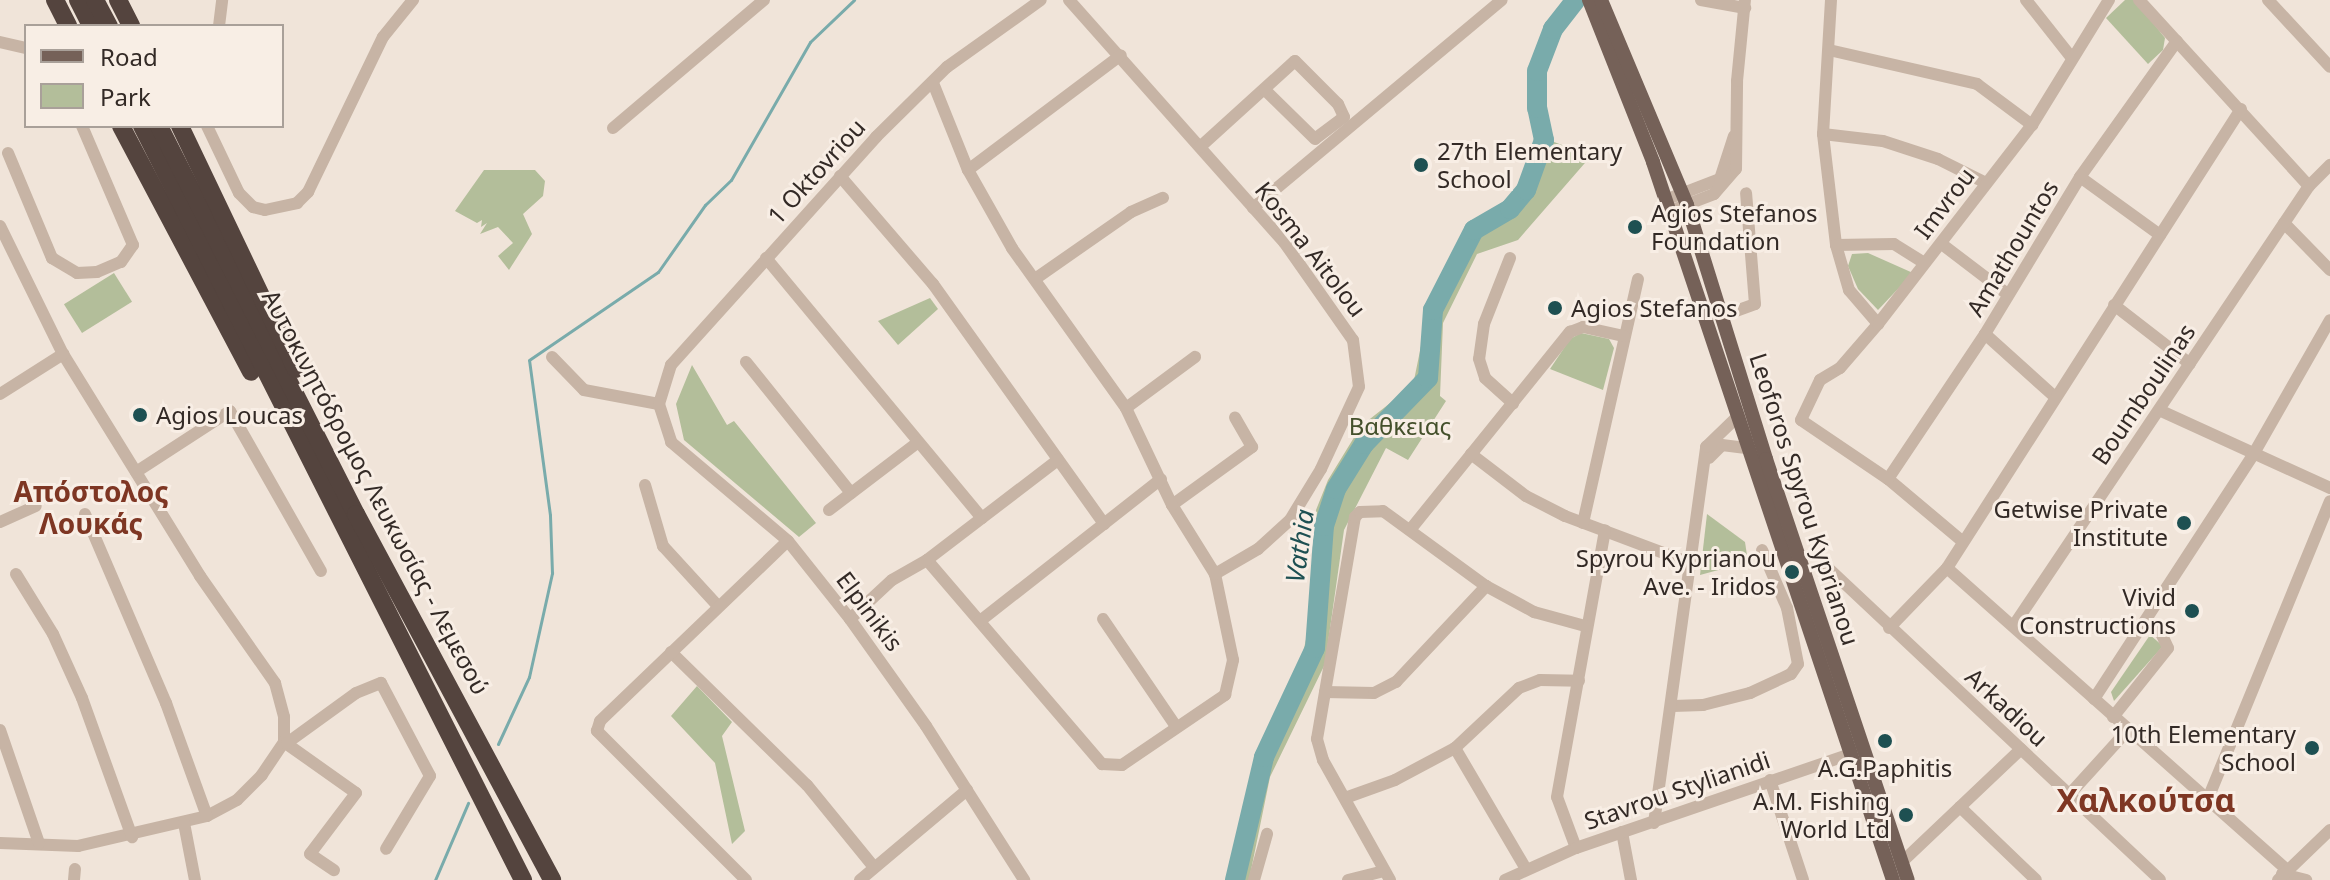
<!DOCTYPE html>
<meta charset="utf-8">
<style>
body{margin:0}
#map{position:relative;width:2330px;height:880px;overflow:hidden;background:#f0e4d9;font-family:"Noto Sans",sans-serif}
div>[style]{position:absolute}
[style*='--x']{left:calc(var(--x)*1px);top:calc(var(--y)*1px);width:calc(var(--w)*1px);rotate:calc(var(--a)*1deg)}
.green>*{inset:0;background:#b3be9a;transform-origin:0 0}
.stream>*{height:3px;margin:-1.5px;padding:0 1.5px;transform-origin:1.5px;border-radius:1.5px;background:#79abab}
.river>*{height:20px;margin:-10px;padding:0 10px;transform-origin:10px;border-radius:10px;background:#79abab}
.minor>*{height:12px;margin:-6px;padding:0 6px;transform-origin:6px;border-radius:6px;background:#c7b4a5}
.major>*{height:14px;margin:-7px;padding:0 7px;transform-origin:7px;border-radius:7px;background:#756158}
.highway>*{height:18px;margin:-9px;padding:0 9px;transform-origin:9px;border-radius:9px;background:#54443e}
.dots>*{width:22px;height:22px;translate:-50% -50%;box-sizing:border-box;border:4px solid #f8eee5;border-radius:50%}
span{translate:-50% -50%;white-space:nowrap;text-align:center;line-height:1.15;-webkit-text-stroke:6px #f8eee5;paint-order:stroke}
.poi-label{font-size:24px;color:#332a26}
.left{translate:0 -50%;text-align:left}
.right{translate:-100% -50%;text-align:right}
.street-label{font-size:24px;color:#332a26}
.park-label{font-size:24px;color:#44502b}
.water-label{font-size:26px;color:#1e5052;font-style:italic}
.quarter-label{font-size:28px;color:#7e3623;font-weight:700}
.district-label{font-size:32px;color:#7e3623;font-weight:700}
.legend{position:absolute;left:24px;top:24px;width:260px;height:104px;box-sizing:border-box;background:#f8eee5;border:2px solid #a9a099;margin:0;padding:10px 14px;list-style:none;font-size:24px;color:#332a26}
.legend li{display:flex;align-items:center;gap:16px;height:40px}
.legend b{width:40px;border:2px solid #a9a099}
</style>
<div id="map">
<div class="green">
<div style="clip-path:polygon(2125px 0,2135px 0,2165px 38px,2163px 50px,2148px 64px,2106px 18px)"></div>
<div style="clip-path:polygon(1541px 137px,1591px 156px,1518px 240px,1477px 254px,1443px 323px,1440px 396px,1446px 401px,1408px 460px,1386px 448px,1344px 530px,1325px 664px,1270px 777px,1249px 880px,1228px 880px,1252px 775px,1301px 662px,1320px 576px,1316px 510px,1328px 480px,1361px 426px,1413px 385px,1429px 307px,1466px 228px,1513px 195px)"></div>
<div style="clip-path:polygon(484px 170px,535px 170px,545px 181px,543px 196px,523px 214px,532px 234px,509px 270px,498px 256px,513px 243px,498px 227px,480px 234px,487px 223px,481px 227px,482px 220px,477px 223px,455px 211px)"></div>
<div style="clip-path:polygon(1868px 253px,1913px 273px,1878px 310px,1858px 289px,1848px 266px,1852px 254px)"></div>
<div style="left:114px;top:273px;width:34px;height:59px;rotate:58deg"></div>
<div style="clip-path:polygon(930px 298px,938px 309px,898px 345px,878px 321px)"></div>
<div style="clip-path:polygon(1581px 333px,1609px 339px,1614px 348px,1603px 390px,1550px 369px,1570px 339px)"></div>
<div style="clip-path:polygon(692px 365px,727px 425px,734px 421px,816px 523px,799px 537px,684px 440px,676px 404px)"></div>
<div style="clip-path:polygon(1707px 514px,1745px 542px,1748px 562px,1700px 575px)"></div>
<div style="clip-path:polygon(2150px 635px,2163px 646px,2114px 701px,2111px 692px)"></div>
<div style="clip-path:polygon(697px 686px,732px 722px,722px 736px,745px 831px,732px 844px,715px 763px,671px 716px)"></div>
</div>
<div class="stream">
<div style="--x:498;--y:744;--w:74;--a:-65.2"></div>
<div style="--x:529;--y:677;--w:107;--a:-77.5"></div>
<div style="--x:552;--y:573;--w:58;--a:-92"></div>
<div style="--x:550;--y:515;--w:156;--a:-97.7"></div>
<div style="--x:529;--y:360;--w:156;--a:-34.3"></div>
<div style="--x:658;--y:272;--w:82;--a:-55"></div>
<div style="--x:705;--y:205;--w:36;--a:-44"></div>
<div style="--x:731;--y:180;--w:159;--a:-60.2"></div>
<div style="--x:810;--y:42;--w:61;--a:-43.7"></div>
<div style="--x:435;--y:880;--w:84;--a:-66.8"></div>
</div>
<div class="river">
<div style="--x:1235;--y:880;--w:126;--a:-76.7"></div>
<div style="--x:1264;--y:757;--w:120;--a:-64.9"></div>
<div style="--x:1315;--y:648;--w:122;--a:-85.8"></div>
<div style="--x:1324;--y:526;--w:39;--a:-72"></div>
<div style="--x:1336;--y:489;--w:53;--a:-58.1"></div>
<div style="--x:1364;--y:444;--w:92;--a:-45.9"></div>
<div style="--x:1428;--y:378;--w:68;--a:-85.8"></div>
<div style="--x:1433;--y:310;--w:90;--a:-62.9"></div>
<div style="--x:1474;--y:230;--w:42;--a:-30.3"></div>
<div style="--x:1510;--y:209;--w:25;--a:-50"></div>
<div style="--x:1526;--y:190;--w:53;--a:-70.2"></div>
<div style="--x:1544;--y:140;--w:33;--a:-102"></div>
<div style="--x:1537;--y:108;--w:37;--a:-90"></div>
<div style="--x:1537;--y:71;--w:45;--a:-69.1"></div>
<div style="--x:1553;--y:29;--w:36;--a:-52"></div>
</div>
<div class="minor">
<div style="--x:1069;--y:0;--w:324;--a:48.4"></div>
<div style="--x:1284;--y:242;--w:120;--a:54.9"></div>
<div style="--x:1353;--y:340;--w:47;--a:82.7"></div>
<div style="--x:1359;--y:387;--w:90;--a:114.9"></div>
<div style="--x:1321;--y:469;--w:60;--a:121.3"></div>
<div style="--x:1290;--y:520;--w:43;--a:137.8"></div>
<div style="--x:1258;--y:549;--w:50;--a:149.8"></div>
<div style="--x:1701;--y:0;--w:45;--a:10.3"></div>
<div style="--x:1831;--y:0;--w:134;--a:93.4"></div>
<div style="--x:1823;--y:134;--w:112;--a:83.3"></div>
<div style="--x:1836;--y:245;--w:47;--a:73.9"></div>
<div style="--x:1849;--y:290;--w:45;--a:49.5"></div>
<div style="--x:2026;--y:0;--w:73;--a:51.7"></div>
<div style="--x:2139;--y:0;--w:252;--a:47.6"></div>
<div style="--x:2268;--y:0;--w:91;--a:47.2"></div>
<div style="--x:219;--y:26;--w:26;--a:-83"></div>
<div style="--x:0;--y:42;--w:27;--a:13"></div>
<div style="--x:1829;--y:50;--w:152;--a:12.9"></div>
<div style="--x:1977;--y:84;--w:69;--a:36.7"></div>
<div style="--x:207;--y:126;--w:74;--a:64.5"></div>
<div style="--x:239;--y:193;--w:20;--a:45"></div>
<div style="--x:253;--y:207;--w:12;--a:14"></div>
<div style="--x:265;--y:210;--w:33;--a:-12"></div>
<div style="--x:297;--y:203;--w:16;--a:-45"></div>
<div style="--x:308;--y:192;--w:172;--a:-64.2"></div>
<div style="--x:383;--y:37;--w:48;--a:-51"></div>
<div style="--x:613;--y:128;--w:198;--a:-40.3"></div>
<div style="--x:1823;--y:134;--w:60;--a:6.7"></div>
<div style="--x:1883;--y:141;--w:58;--a:18.1"></div>
<div style="--x:1938;--y:159;--w:54;--a:26.6"></div>
<div style="--x:1200;--y:147;--w:128;--a:-42.2"></div>
<div style="--x:1295;--y:61;--w:61;--a:45"></div>
<div style="--x:1338;--y:104;--w:14;--a:65"></div>
<div style="--x:1344;--y:117;--w:36;--a:143"></div>
<div style="--x:1315;--y:139;--w:70;--a:-135.6"></div>
<div style="--x:8;--y:153;--w:114;--a:67.3"></div>
<div style="--x:52;--y:258;--w:29;--a:31"></div>
<div style="--x:77;--y:273;--w:20;--a:-3"></div>
<div style="--x:97;--y:272;--w:26;--a:-23"></div>
<div style="--x:121;--y:262;--w:21;--a:-55"></div>
<div style="--x:133;--y:245;--w:129;--a:-113.2"></div>
<div style="--x:968;--y:170;--w:191;--a:-36.9"></div>
<div style="--x:840;--y:176;--w:143;--a:49.3"></div>
<div style="--x:933;--y:284;--w:295;--a:54.5"></div>
<div style="--x:2080;--y:177;--w:99;--a:35.9"></div>
<div style="--x:1665;--y:200;--w:59;--a:-20.9"></div>
<div style="--x:1720;--y:179;--w:45;--a:-72"></div>
<div style="--x:1253;--y:208;--w:324;--a:-39.9"></div>
<div style="--x:1670;--y:211;--w:47;--a:-21.1"></div>
<div style="--x:1714;--y:194;--w:33;--a:-49"></div>
<div style="--x:1736;--y:169;--w:88;--a:-89.3"></div>
<div style="--x:1737;--y:81;--w:81;--a:-84.4"></div>
<div style="--x:2284;--y:223;--w:66;--a:45.6"></div>
<div style="--x:0;--y:226;--w:143;--a:63.8"></div>
<div style="--x:63;--y:354;--w:261;--a:58.3"></div>
<div style="--x:200;--y:576;--w:131;--a:55"></div>
<div style="--x:275;--y:683;--w:35;--a:75"></div>
<div style="--x:284;--y:717;--w:25;--a:90"></div>
<div style="--x:284;--y:742;--w:40;--a:124"></div>
<div style="--x:262;--y:775;--w:35;--a:135"></div>
<div style="--x:237;--y:800;--w:34;--a:152"></div>
<div style="--x:207;--y:816;--w:132;--a:166.9"></div>
<div style="--x:78;--y:846;--w:78;--a:-177.8"></div>
<div style="--x:1836;--y:245;--w:58;--a:-1"></div>
<div style="--x:1894;--y:244;--w:36;--a:32"></div>
<div style="--x:1943;--y:245;--w:79;--a:37.3"></div>
<div style="--x:766;--y:258;--w:338;--a:50.3"></div>
<div style="--x:1510;--y:258;--w:71;--a:111.5"></div>
<div style="--x:1484;--y:324;--w:35;--a:98"></div>
<div style="--x:1479;--y:359;--w:20;--a:72"></div>
<div style="--x:1485;--y:378;--w:38;--a:42"></div>
<div style="--x:1035;--y:279;--w:117;--a:-34.9"></div>
<div style="--x:1131;--y:212;--w:35;--a:-24"></div>
<div style="--x:2114;--y:305;--w:96;--a:37.8"></div>
<div style="--x:1722;--y:316;--w:35;--a:-20"></div>
<div style="--x:1755;--y:304;--w:111;--a:-94.6"></div>
<div style="--x:1985;--y:334;--w:94;--a:42"></div>
<div style="--x:552;--y:357;--w:46;--a:45.9"></div>
<div style="--x:584;--y:390;--w:76;--a:10.6"></div>
<div style="--x:746;--y:362;--w:168;--a:51.3"></div>
<div style="--x:0;--y:394;--w:75;--a:-32.4"></div>
<div style="--x:659;--y:404;--w:40;--a:72"></div>
<div style="--x:671;--y:442;--w:153;--a:40.2"></div>
<div style="--x:788;--y:541;--w:100;--a:51.5"></div>
<div style="--x:850;--y:619;--w:131;--a:54.6"></div>
<div style="--x:926;--y:726;--w:183;--a:57.5"></div>
<div style="--x:659;--y:404;--w:41;--a:-72.9"></div>
<div style="--x:671;--y:365;--w:307;--a:-48"></div>
<div style="--x:876;--y:137;--w:100;--a:-44.6"></div>
<div style="--x:947;--y:67;--w:115;--a:-35.5"></div>
<div style="--x:1126;--y:408;--w:86;--a:-36.5"></div>
<div style="--x:2159;--y:410;--w:188;--a:24.5"></div>
<div style="--x:1471;--y:454;--w:69;--a:37.4"></div>
<div style="--x:1526;--y:496;--w:44;--a:27.1"></div>
<div style="--x:1565;--y:516;--w:134;--a:20.6"></div>
<div style="--x:1709;--y:458;--w:18;--a:-45"></div>
<div style="--x:1722;--y:445;--w:24;--a:7"></div>
<div style="--x:136;--y:472;--w:112;--a:-33"></div>
<div style="--x:230;--y:411;--w:184;--a:60.4"></div>
<div style="--x:1888;--y:479;--w:174;--a:-56.2"></div>
<div style="--x:1985;--y:334;--w:184;--a:-58.8"></div>
<div style="--x:2080;--y:177;--w:167;--a:-54.5"></div>
<div style="--x:645;--y:485;--w:64;--a:73.6"></div>
<div style="--x:663;--y:546;--w:81;--a:47.5"></div>
<div style="--x:1172;--y:505;--w:99;--a:-35.9"></div>
<div style="--x:1252;--y:447;--w:34;--a:-120"></div>
<div style="--x:829;--y:510;--w:111;--a:-37.3"></div>
<div style="--x:85;--y:514;--w:206;--a:66.8"></div>
<div style="--x:166;--y:703;--w:120;--a:70.1"></div>
<div style="--x:0;--y:522;--w:39;--a:-24"></div>
<div style="--x:1583;--y:523;--w:250;--a:-77.3"></div>
<div style="--x:1410;--y:530;--w:255;--a:-51.1"></div>
<div style="--x:1570;--y:332;--w:14;--a:-21"></div>
<div style="--x:1583;--y:327;--w:42;--a:12.4"></div>
<div style="--x:1962;--y:541;--w:97;--a:-140"></div>
<div style="--x:1888;--y:479;--w:105;--a:-145.9"></div>
<div style="--x:1801;--y:420;--w:44;--a:-64.6"></div>
<div style="--x:1820;--y:380;--w:23;--a:-31"></div>
<div style="--x:1840;--y:368;--w:58;--a:-49.2"></div>
<div style="--x:1878;--y:324;--w:252;--a:-52.3"></div>
<div style="--x:2032;--y:125;--w:147;--a:-58.4"></div>
<div style="--x:927;--y:560;--w:269;--a:49.4"></div>
<div style="--x:1102;--y:764;--w:20;--a:3"></div>
<div style="--x:1122;--y:765;--w:125;--a:-34.2"></div>
<div style="--x:1225;--y:695;--w:36;--a:-77"></div>
<div style="--x:1233;--y:660;--w:88;--a:-101.8"></div>
<div style="--x:1215;--y:574;--w:81;--a:-121.9"></div>
<div style="--x:1172;--y:505;--w:107;--a:-115.4"></div>
<div style="--x:1126;--y:408;--w:196;--a:-125.5"></div>
<div style="--x:1012;--y:248;--w:90;--a:-119.4"></div>
<div style="--x:968;--y:170;--w:94;--a:-111.9"></div>
<div style="--x:1826;--y:566;--w:458;--a:43.2"></div>
<div style="--x:1947;--y:568;--w:455;--a:41.6"></div>
<div style="--x:16;--y:574;--w:70;--a:58.3"></div>
<div style="--x:53;--y:634;--w:70;--a:65.6"></div>
<div style="--x:82;--y:698;--w:148;--a:70.2"></div>
<div style="--x:850;--y:619;--w:57;--a:-42.9"></div>
<div style="--x:892;--y:580;--w:40;--a:-29.7"></div>
<div style="--x:927;--y:560;--w:165;--a:-37.4"></div>
<div style="--x:1103;--y:619;--w:128;--a:55.8"></div>
<div style="--x:980;--y:621;--w:230;--a:-38.1"></div>
<div style="--x:2014;--y:625;--w:529;--a:-56.1"></div>
<div style="--x:2309;--y:186;--w:30;--a:-45"></div>
<div style="--x:1889;--y:628;--w:83;--a:-46"></div>
<div style="--x:1947;--y:568;--w:545;--a:-57.36"></div>
<div style="--x:671;--y:652;--w:190;--a:44.4"></div>
<div style="--x:807;--y:785;--w:104;--a:50.8"></div>
<div style="--x:1325;--y:692;--w:49;--a:1.2"></div>
<div style="--x:1374;--y:693;--w:25;--a:-27"></div>
<div style="--x:1396;--y:682;--w:132;--a:-46.8"></div>
<div style="--x:2094;--y:699;--w:291;--a:-56.9"></div>
<div style="--x:2253;--y:455;--w:155;--a:-60.3"></div>
<div style="--x:1673;--y:706;--w:30;--a:-2"></div>
<div style="--x:1703;--y:705;--w:49;--a:-14.3"></div>
<div style="--x:1750;--y:693;--w:45;--a:-24.9"></div>
<div style="--x:1791;--y:674;--w:12;--a:-55"></div>
<div style="--x:1798;--y:664;--w:57;--a:-101.1"></div>
<div style="--x:1787;--y:608;--w:63;--a:-113.3"></div>
<div style="--x:2113;--y:717;--w:88;--a:-51.4"></div>
<div style="--x:2168;--y:648;--w:17;--a:-115"></div>
<div style="--x:2161;--y:633;--w:19;--a:-141"></div>
<div style="--x:0;--y:730;--w:120;--a:71"></div>
<div style="--x:284;--y:742;--w:88;--a:35.3"></div>
<div style="--x:356;--y:793;--w:76;--a:127"></div>
<div style="--x:310;--y:854;--w:29;--a:34"></div>
<div style="--x:287;--y:743;--w:85;--a:-35.9"></div>
<div style="--x:356;--y:693;--w:27;--a:-22"></div>
<div style="--x:381;--y:683;--w:105;--a:62.2"></div>
<div style="--x:430;--y:776;--w:85;--a:121.1"></div>
<div style="--x:1455;--y:748;--w:140;--a:59.6"></div>
<div style="--x:1770;--y:780;--w:105;--a:71.7"></div>
<div style="--x:2068;--y:796;--w:88;--a:-47.8"></div>
<div style="--x:1345;--y:798;--w:53;--a:-19.8"></div>
<div style="--x:1395;--y:780;--w:68;--a:-28.1"></div>
<div style="--x:1455;--y:748;--w:88;--a:-43.2"></div>
<div style="--x:1519;--y:688;--w:22;--a:-21"></div>
<div style="--x:1540;--y:680;--w:39;--a:1"></div>
<div style="--x:2207;--y:801;--w:324;--a:-67.7"></div>
<div style="--x:1960;--y:807;--w:105;--a:43.8"></div>
<div style="--x:184;--y:823;--w:58;--a:79.1"></div>
<div style="--x:1654;--y:823;--w:380;--a:-82.1"></div>
<div style="--x:1706;--y:447;--w:42;--a:-44"></div>
<div style="--x:1622;--y:832;--w:49;--a:79.4"></div>
<div style="--x:1576;--y:848;--w:54;--a:-110.4"></div>
<div style="--x:1557;--y:797;--w:271;--a:-79.8"></div>
<div style="--x:1902;--y:862;--w:164;--a:-43.5"></div>
<div style="--x:2282;--y:874;--w:25;--a:14"></div>
<div style="--x:74;--y:880;--w:11;--a:-85"></div>
<div style="--x:746;--y:880;--w:211;--a:-135"></div>
<div style="--x:597;--y:731;--w:10;--a:-73"></div>
<div style="--x:600;--y:721;--w:260;--a:-43.8"></div>
<div style="--x:860;--y:880;--w:140;--a:-40.1"></div>
<div style="--x:1254;--y:880;--w:48;--a:-74.2"></div>
<div style="--x:1348;--y:880;--w:37;--a:-14"></div>
<div style="--x:1390;--y:880;--w:137;--a:-119.2"></div>
<div style="--x:1323;--y:760;--w:22;--a:-106"></div>
<div style="--x:1317;--y:739;--w:225;--a:-80.3"></div>
<div style="--x:1355;--y:517;--w:7;--a:-45"></div>
<div style="--x:1360;--y:512;--w:23;--a:-2"></div>
<div style="--x:1383;--y:511;--w:127;--a:36.1"></div>
<div style="--x:1486;--y:586;--w:55;--a:28.4"></div>
<div style="--x:1534;--y:612;--w:53;--a:15.4"></div>
<div style="--x:1505;--y:880;--w:78;--a:-24.3"></div>
<div style="--x:1576;--y:848;--w:299;--a:-18.9"></div>
<div style="--x:2278;--y:880;--w:72;--a:-43.9"></div>
</div>
<div class="major">
<div style="--x:1589;--y:0;--w:174;--a:68.4"></div>
<div style="--x:1653;--y:162;--w:757;--a:71.52"></div>
<div style="--x:1601;--y:0;--w:222;--a:67.2"></div>
<div style="--x:1687;--y:205;--w:266;--a:72.7"></div>
<div style="--x:1766;--y:459;--w:444;--a:71.4"></div>
</div>
<div class="highway">
<div style="--x:55;--y:0;--w:29;--a:63"></div>
<div style="--x:78;--y:0;--w:29;--a:63"></div>
<div style="--x:95;--y:0;--w:30;--a:62"></div>
<div style="--x:118;--y:0;--w:29;--a:63"></div>
<div style="--x:121;--y:126;--w:278;--a:62.1"></div>
<div style="--x:142;--y:126;--w:845;--a:63.19"></div>
<div style="--x:159;--y:126;--w:435;--a:63.1"></div>
<div style="--x:356;--y:514;--w:415;--a:61.8"></div>
<div style="--x:180;--y:126;--w:269;--a:64.5"></div>
</div>
<div class="dots">
<div style="left:1421px;top:165px;background:#1e5052"></div>
<div style="left:1635px;top:227px;background:#1e5052"></div>
<div style="left:1555px;top:308px;background:#1e5052"></div>
<div style="left:140px;top:415px;background:#1e5052"></div>
<div style="left:2184px;top:523px;background:#1e5052"></div>
<div style="left:1792px;top:572px;background:#1e5052"></div>
<div style="left:2192px;top:611px;background:#1e5052"></div>
<div style="left:1885px;top:741px;background:#1e5052"></div>
<div style="left:2312px;top:748px;background:#1e5052"></div>
<div style="left:1906px;top:815px;background:#1e5052"></div>
</div>
<div class="poi-label">
<span class="left" style="left:1437px;top:165px">27th Elementary<br>School</span>
<span class="left" style="left:1651px;top:227px">Agios Stefanos<br>Foundation</span>
<span class="left" style="left:1571px;top:308px">Agios Stefanos</span>
<span class="left" style="left:156px;top:415px">Agios Loucas</span>
<span class="right" style="left:2168px;top:523px">Getwise Private<br>Institute</span>
<span class="right" style="left:1776px;top:572px">Spyrou Kyprianou<br>Ave. - Iridos</span>
<span class="right" style="left:2176px;top:611px">Vivid<br>Constructions</span>
<span class="right" style="left:2296px;top:748px">10th Elementary<br>School</span>
<span style="left:1885px;top:768px">A.G.Paphitis</span>
<span class="right" style="left:1890px;top:815px">A.M. Fishing<br>World Ltd</span>
</div>
<div class="street-label">
<span style="left:816px;top:171px;rotate:-48deg">1 Oktovriou</span>
<span style="left:1944px;top:203px;rotate:-53deg">Imvrou</span>
<span style="left:2012px;top:248px;rotate:-59deg">Amathountos</span>
<span style="left:1311px;top:249px;rotate:52deg">Kosma Aitolou</span>
<span style="left:2143px;top:394px;rotate:-56deg">Boumboulinas</span>
<span style="left:376px;top:492px;rotate:62deg">Αυτοκινητόδρομος Λευκωσίας - Λεμεσού</span>
<span style="left:1805px;top:499px;rotate:72deg">Leoforos Spyrou Kyprianou</span>
<span style="left:870px;top:611px;rotate:53deg">Elpinikis</span>
<span style="left:2007px;top:707px;rotate:43deg">Arkadiou</span>
<span style="left:1677px;top:790px;rotate:-19deg">Stavrou Stylianidi</span>
</div>
<div class="park-label">
<span style="left:1400px;top:426px">Βαθκειας</span>
</div>
<div class="water-label">
<span style="left:1300px;top:546px;rotate:-82deg">Vathia</span>
</div>
<div class="quarter-label">
<span style="left:91px;top:507px">Απόστολος<br>Λουκάς</span>
</div>
<div class="district-label">
<span style="left:2146px;top:800px">Χαλκούτσα</span>
</div>
<ul class="legend">
<li><b style="height:10px;background:#756158"></b>Road</li>
<li><b style="height:22px;background:#b3be9a"></b>Park</li>
</ul>
</div>
